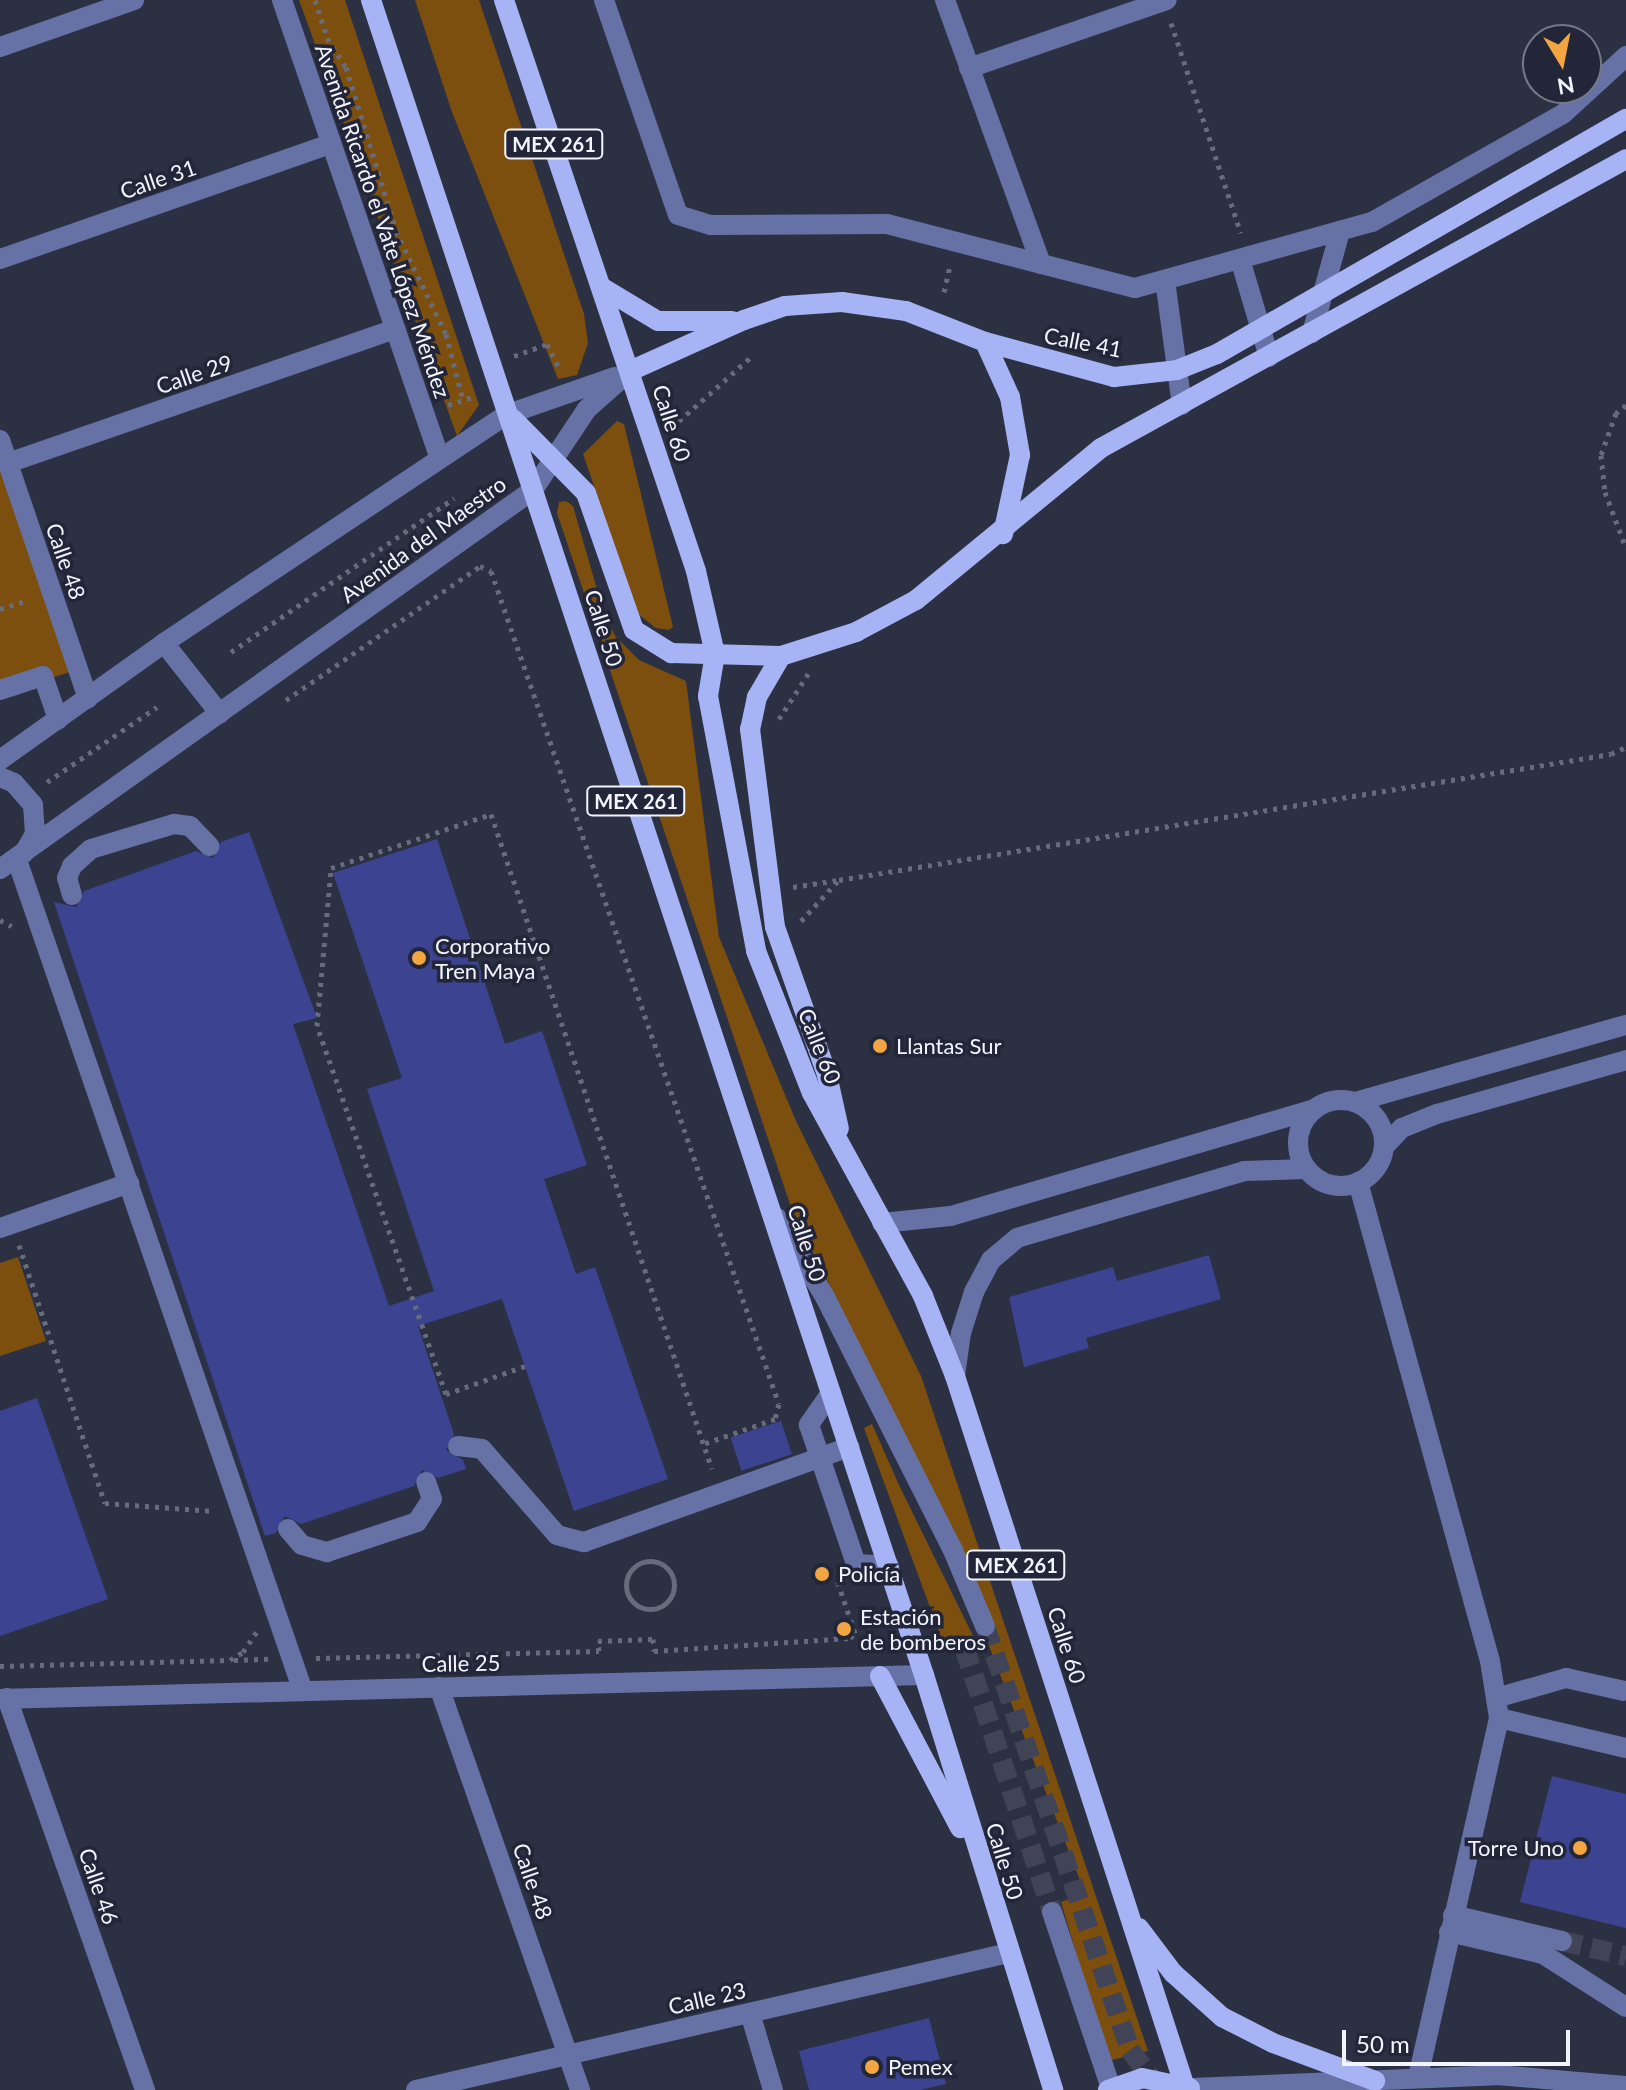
<!DOCTYPE html>
<meta charset="utf-8">
<style>
body{margin:0}
#map{position:relative;width:1626px;height:2090px;overflow:hidden;background:#2c3043;font-family:Lato,sans-serif}
div>[style]{position:absolute}
[style*='--x']{left:calc(var(--x)*1px);top:calc(var(--y)*1px);width:calc(var(--w)*1px);rotate:calc(var(--a)*1deg)}
.green>*{inset:0;background:#7c4f0e}
.building>*{inset:0;background:#3c4492;transform-origin:0 0}
.minor-tunnel>*{height:20px;margin-top:-10px;transform-origin:0;background:repeating-linear-gradient(90deg,#404456 0 20px,transparent 0 30px)}
.path>*{height:5px;margin-top:-2.5px;transform-origin:0;background:repeating-linear-gradient(90deg,#676b7b 0 4px,transparent 0 10px)}
.path>.ring{margin:-2.5px;padding:0;box-sizing:content-box;background:none;border:5px solid #676b7b;border-radius:50%}
.minor>*{height:20px;margin:-10px;padding:0 10px;transform-origin:10px;border-radius:10px;background:#6671a6}
.minor>.ring{margin:-10px;padding:0;box-sizing:content-box;background:none;border:20px solid #6671a6;border-radius:50%}
.major>*{height:20px;margin:-10px;padding:0 10px;transform-origin:10px;border-radius:10px;background:#a6b4f5}
.dots>*{width:22px;height:22px;translate:-50% -50%;box-sizing:border-box;border:4px solid #222638;border-radius:50%}
span{translate:-50% -50%;white-space:nowrap;text-align:center;line-height:1.15;-webkit-text-stroke:7px #222638;paint-order:stroke}
.shield-label span{padding:2px 6px;background:#222638;border:2px solid;border-radius:6px;-webkit-text-stroke-width:0}
.shield-label{font-size:20px;color:#f2f4fe;font-weight:700}
.street-label{font-size:22px;color:#f2f4fe}
.poi-label{font-size:22px;color:#f2f4fe}
.left{translate:0 -50%;text-align:left}
.right{translate:-100% -50%;text-align:right}
.north{position:absolute;left:1522px;top:24px;width:80px;height:80px;box-sizing:border-box;background:#222638;border:2px solid #757887;border-radius:50%;rotate:170deg;font-size:22px;font-weight:700;line-height:32px;text-align:center;color:#f2f4fe}
.north::after{content:'';display:block;margin:auto;width:28px;height:36px;background:#f2a541;clip-path:polygon(50% 0,100% 100%,50% 72%,0 100%)}
.scale{position:absolute;left:1342px;top:2030px;width:228px;height:36px;box-sizing:border-box;border:4px solid #f2f4fe;border-top:0;padding-left:10px;font-size:24px;line-height:28px;white-space:nowrap;color:#f2f4fe;-webkit-text-stroke:6px #222638;paint-order:stroke}
</style>
<div id="map">
<div class="green">
<div style="clip-path:polygon(299px 0,345px 0,479px 405px,457px 436px)"></div>
<div style="clip-path:polygon(415px 0,479px 0,584px 314px,588px 343px,577px 375px,558px 379px,452px 112px)"></div>
<div style="clip-path:polygon(617px 421px,624px 424px,673px 627px,669px 630px,656px 628px,638px 614px,583px 454px)"></div>
<div style="clip-path:polygon(0 464px,70px 672px,0 695px)"></div>
<div style="clip-path:polygon(566px 501px,573px 506px,605px 617px,616px 637px,639px 660px,686px 681px,719px 937px,796px 1121px,921px 1376px,1148px 2051px,1108px 2061px,1061px 1902px,1085px 1893px,914px 1453px,793px 1213px,557px 513px,559px 502px)"></div>
<div style="clip-path:polygon(18px 1257px,46px 1341px,0 1356px,0 1263px)"></div>
<div style="clip-path:polygon(872px 1424px,899px 1485px,975px 1640px,945px 1648px,864px 1428px)"></div>
</div>
<div class="building">
<div style="clip-path:polygon(249px 832px,317px 1018px,293px 1024px,389px 1306px,434px 1291px,367px 1089px,402px 1078px,333px 873px,437px 839px,505px 1044px,542px 1031px,587px 1165px,544px 1179px,576px 1274px,595px 1267px,668px 1479px,574px 1511px,502px 1299px,418px 1326px,454px 1434px,446px 1450px,463px 1460px,466px 1469px,438px 1478px,422px 1470px,414px 1486px,301px 1524px,285px 1516px,276px 1533px,265px 1536px,54px 902px,76px 907px,84px 891px,196px 851px,213px 858px,221px 842px)"></div>
<div style="clip-path:polygon(1209px 1255px,1221px 1299px,1086px 1338px,1089px 1348px,1024px 1367px,1009px 1297px,1113px 1267px,1117px 1281px)"></div>
<div style="clip-path:polygon(37px 1398px,108px 1599px,0 1636px,0 1411px)"></div>
<div style="left:781px;top:1421px;width:35px;height:53px;rotate:72deg"></div>
<div style="clip-path:polygon(1552px 1776px,1626px 1794px,1626px 1928px,1520px 1902px)"></div>
<div style="clip-path:polygon(929px 2018px,946px 2084px,920px 2090px,809px 2090px,799px 2051px)"></div>
</div>
<div class="minor-tunnel">
<div style="--x:985;--y:1626;--w:448;--a:71.1"></div>
<div style="--x:1130;--y:2050;--w:48;--a:52.7"></div>
<div style="--x:964;--y:1647;--w:279;--a:71.6"></div>
<div style="--x:1562;--y:1941;--w:66;--a:13.2"></div>
</div>
<div class="path">
<div style="--x:315;--y:0;--w:40;--a:72"></div>
<div style="--x:327;--y:38;--w:35;--a:57"></div>
<div style="--x:346;--y:67;--w:171;--a:73"></div>
<div style="--x:396;--y:231;--w:114;--a:64.1"></div>
<div style="--x:446;--y:334;--w:68;--a:75.6"></div>
<div style="--x:1171;--y:23;--w:221;--a:71.6"></div>
<div style="--x:944;--y:292;--w:27;--a:-77"></div>
<div style="--x:514;--y:356;--w:35;--a:-20"></div>
<div style="--x:547;--y:344;--w:28;--a:63"></div>
<div style="--x:448;--y:405;--w:26;--a:-18"></div>
<div style="--x:1626;--y:405;--w:13;--a:141"></div>
<div style="--x:1616;--y:413;--w:45;--a:109.7"></div>
<div style="--x:1601;--y:455;--w:37;--a:84"></div>
<div style="--x:1605;--y:492;--w:60;--a:69.4"></div>
<div style="--x:679;--y:421;--w:95;--a:-41.6"></div>
<div style="--x:0;--y:609;--w:29;--a:-18"></div>
<div style="--x:231;--y:652;--w:271;--a:-34.6"></div>
<div style="--x:286;--y:700;--w:236;--a:-34.6"></div>
<div style="--x:480;--y:566;--w:12;--a:24"></div>
<div style="--x:491;--y:571;--w:881;--a:70.93"></div>
<div style="--x:779;--y:1404;--w:16;--a:105"></div>
<div style="--x:775;--y:1419;--w:76;--a:160.9"></div>
<div style="--x:779;--y:719;--w:54;--a:-57.2"></div>
<div style="--x:47;--y:782;--w:133;--a:-34.3"></div>
<div style="--x:793;--y:887;--w:46;--a:-8.8"></div>
<div style="--x:0;--y:920;--w:13;--a:27"></div>
<div style="--x:801;--y:921;--w:56;--a:-47.2"></div>
<div style="--x:839;--y:880;--w:782;--a:-9.27"></div>
<div style="--x:1611;--y:754;--w:17;--a:-25"></div>
<div style="--x:19;--y:1245;--w:272;--a:71.6"></div>
<div style="--x:105;--y:1503;--w:109;--a:4.2"></div>
<div style="--x:525;--y:1366;--w:84;--a:160.5"></div>
<div style="--x:446;--y:1394;--w:390;--a:-109.3"></div>
<div style="--x:317;--y:1026;--w:159;--a:-84.9"></div>
<div style="--x:331;--y:868;--w:169;--a:-18.6"></div>
<div style="--x:491;--y:814;--w:691;--a:71.36"></div>
<div class="ring" style="left:626px;top:1561px;width:43px;height:43px"></div>
<div style="--x:316;--y:1658;--w:283;--a:-1.4"></div>
<div style="--x:599;--y:1651;--w:10;--a:-96"></div>
<div style="--x:598;--y:1641;--w:55;--a:-2.1"></div>
<div style="--x:653;--y:1639;--w:12;--a:85"></div>
<div style="--x:654;--y:1651;--w:196;--a:-3.8"></div>
<div style="--x:850;--y:1638;--w:7;--a:-45"></div>
<div style="--x:855;--y:1633;--w:56;--a:-108.8"></div>
<div style="--x:234;--y:1660;--w:34;--a:-2"></div>
<div style="--x:0;--y:1666;--w:230;--a:-1.5"></div>
<div style="--x:230;--y:1660;--w:15;--a:-32"></div>
<div style="--x:243;--y:1652;--w:25;--a:-56"></div>
</div>
<div class="minor">
<div style="--x:282;--y:0;--w:483;--a:71"></div>
<div style="--x:604;--y:0;--w:227;--a:71"></div>
<div style="--x:678;--y:215;--w:34;--a:17"></div>
<div style="--x:710;--y:225;--w:177;--a:-0.3"></div>
<div style="--x:887;--y:224;--w:256;--a:14.5"></div>
<div style="--x:1135;--y:288;--w:246;--a:-15.6"></div>
<div style="--x:1372;--y:222;--w:219;--a:-29.5"></div>
<div style="--x:1563;--y:114;--w:86;--a:-42.6"></div>
<div style="--x:945;--y:0;--w:281;--a:70"></div>
<div style="--x:0;--y:47;--w:142;--a:-19.3"></div>
<div style="--x:969;--y:68;--w:209;--a:-19"></div>
<div style="--x:0;--y:259;--w:350;--a:-19.2"></div>
<div style="--x:1240;--y:259;--w:102;--a:73.5"></div>
<div style="--x:1165;--y:280;--w:126;--a:82.3"></div>
<div style="--x:1312;--y:333;--w:106;--a:-74.6"></div>
<div style="--x:0;--y:440;--w:273;--a:71.2"></div>
<div style="--x:8;--y:463;--w:410;--a:-19.1"></div>
<div style="--x:164;--y:643;--w:90;--a:51.7"></div>
<div style="--x:0;--y:690;--w:45;--a:-18"></div>
<div style="--x:43;--y:676;--w:46;--a:70.8"></div>
<div style="--x:0;--y:760;--w:201;--a:-35.5"></div>
<div style="--x:164;--y:643;--w:413;--a:-33.7"></div>
<div style="--x:508;--y:414;--w:113;--a:-19.1"></div>
<div style="--x:0;--y:777;--w:15;--a:23"></div>
<div style="--x:14;--y:783;--w:29;--a:49"></div>
<div style="--x:33;--y:805;--w:29;--a:86"></div>
<div style="--x:35;--y:834;--w:22;--a:120"></div>
<div style="--x:17;--y:860;--w:879;--a:71.01"></div>
<div style="--x:0;--y:869;--w:654;--a:-35.42"></div>
<div style="--x:533;--y:490;--w:97;--a:-56.3"></div>
<div style="--x:587;--y:409;--w:57;--a:-41.5"></div>
<div style="--x:72;--y:895;--w:18;--a:-106"></div>
<div style="--x:67;--y:878;--w:13;--a:-67"></div>
<div style="--x:72;--y:866;--w:25;--a:-42"></div>
<div style="--x:91;--y:849;--w:87;--a:-16.8"></div>
<div style="--x:174;--y:824;--w:16;--a:7"></div>
<div style="--x:190;--y:826;--w:28;--a:46"></div>
<div class="ring" style="left:1298px;top:1100px;width:66px;height:66px"></div>
<div style="--x:1355;--y:1102;--w:282;--a:-15.9"></div>
<div style="--x:1384;--y:1147;--w:26;--a:-47"></div>
<div style="--x:1402;--y:1128;--w:38;--a:-22"></div>
<div style="--x:1437;--y:1114;--w:197;--a:-15.9"></div>
<div style="--x:1358;--y:1182;--w:497;--a:74.6"></div>
<div style="--x:1490;--y:1661;--w:58;--a:81"></div>
<div style="--x:1499;--y:1718;--w:369;--a:102.7"></div>
<div style="--x:777;--y:1218;--w:92;--a:58.7"></div>
<div style="--x:825;--y:1297;--w:281;--a:63.2"></div>
<div style="--x:952;--y:1548;--w:85;--a:67.1"></div>
<div style="--x:882;--y:1223;--w:69;--a:-5.8"></div>
<div style="--x:951;--y:1216;--w:378;--a:-16.4"></div>
<div style="--x:0;--y:1228;--w:137;--a:-19.2"></div>
<div style="--x:955;--y:1376;--w:43;--a:-82.1"></div>
<div style="--x:961;--y:1333;--w:43;--a:-72.4"></div>
<div style="--x:974;--y:1292;--w:36;--a:-62"></div>
<div style="--x:991;--y:1260;--w:34;--a:-40"></div>
<div style="--x:1017;--y:1238;--w:237;--a:-16.4"></div>
<div style="--x:1244;--y:1171;--w:62;--a:-1.8"></div>
<div style="--x:831;--y:1393;--w:39;--a:125"></div>
<div style="--x:809;--y:1425;--w:147;--a:71.3"></div>
<div style="--x:856;--y:1564;--w:33;--a:3"></div>
<div style="--x:458;--y:1446;--w:24;--a:7"></div>
<div style="--x:482;--y:1449;--w:114;--a:48.9"></div>
<div style="--x:557;--y:1535;--w:28;--a:15"></div>
<div style="--x:584;--y:1542;--w:282;--a:-19.7"></div>
<div style="--x:288;--y:1529;--w:21;--a:49"></div>
<div style="--x:302;--y:1545;--w:26;--a:16"></div>
<div style="--x:327;--y:1552;--w:95;--a:-18.4"></div>
<div style="--x:417;--y:1522;--w:27;--a:-57"></div>
<div style="--x:432;--y:1499;--w:18;--a:-109"></div>
<div style="--x:439;--y:1687;--w:427;--a:70.7"></div>
<div style="--x:7;--y:1698;--w:416;--a:70.6"></div>
<div style="--x:1496;--y:1698;--w:73;--a:-15.9"></div>
<div style="--x:1566;--y:1678;--w:59;--a:12.6"></div>
<div style="--x:0;--y:1699;--w:924;--a:-1.49"></div>
<div style="--x:1499;--y:1718;--w:130;--a:13.3"></div>
<div style="--x:1052;--y:1912;--w:186;--a:71.5"></div>
<div style="--x:1453;--y:1915;--w:112;--a:13.4"></div>
<div style="--x:1449;--y:1932;--w:97;--a:13.2"></div>
<div style="--x:1543;--y:1954;--w:98;--a:32.6"></div>
<div style="--x:750;--y:2013;--w:80;--a:73.4"></div>
<div style="--x:1192;--y:2088;--w:305;--a:-2.4"></div>
<div style="--x:1497;--y:2075;--w:129;--a:4.9"></div>
<div style="--x:416;--y:2090;--w:608;--a:-13.03"></div>
</div>
<div class="major">
<div style="--x:371;--y:0;--w:1764;--a:71.73"></div>
<div style="--x:924;--y:1675;--w:435;--a:72.7"></div>
<div style="--x:504;--y:0;--w:602;--a:71.41"></div>
<div style="--x:696;--y:571;--w:85;--a:77.1"></div>
<div style="--x:715;--y:654;--w:43;--a:99.5"></div>
<div style="--x:708;--y:696;--w:259;--a:79.3"></div>
<div style="--x:756;--y:951;--w:153;--a:68.5"></div>
<div style="--x:812;--y:1093;--w:231;--a:61.3"></div>
<div style="--x:923;--y:1296;--w:86;--a:68.2"></div>
<div style="--x:955;--y:1376;--w:744;--a:72.08"></div>
<div style="--x:603;--y:288;--w:64;--a:31"></div>
<div style="--x:658;--y:321;--w:74;--a:0"></div>
<div style="--x:985;--y:342;--w:60;--a:65.6"></div>
<div style="--x:1010;--y:397;--w:59;--a:80.2"></div>
<div style="--x:1020;--y:455;--w:81;--a:102.1"></div>
<div style="--x:630;--y:371;--w:125;--a:-24.1"></div>
<div style="--x:744;--y:320;--w:43;--a:-18.9"></div>
<div style="--x:785;--y:306;--w:57;--a:-4"></div>
<div style="--x:842;--y:302;--w:65;--a:8"></div>
<div style="--x:906;--y:311;--w:85;--a:21.4"></div>
<div style="--x:985;--y:342;--w:134;--a:15.2"></div>
<div style="--x:1114;--y:377;--w:63;--a:-6.3"></div>
<div style="--x:1177;--y:370;--w:43;--a:-21.8"></div>
<div style="--x:1217;--y:354;--w:472;--a:-29.9"></div>
<div style="--x:513;--y:419;--w:104;--a:45.4"></div>
<div style="--x:586;--y:493;--w:145;--a:70.7"></div>
<div style="--x:634;--y:630;--w:44;--a:31.9"></div>
<div style="--x:671;--y:653;--w:110;--a:1.6"></div>
<div style="--x:781;--y:656;--w:79;--a:-17.7"></div>
<div style="--x:856;--y:632;--w:68;--a:-28.1"></div>
<div style="--x:916;--y:600;--w:239;--a:-39.4"></div>
<div style="--x:1101;--y:448;--w:599;--a:-28.83"></div>
<div style="--x:781;--y:656;--w:48;--a:120.3"></div>
<div style="--x:757;--y:697;--w:33;--a:102"></div>
<div style="--x:750;--y:729;--w:200;--a:82.8"></div>
<div style="--x:775;--y:927;--w:157;--a:70.6"></div>
<div style="--x:827;--y:1075;--w:55;--a:77.5"></div>
<div style="--x:880;--y:1676;--w:172;--a:62.2"></div>
<div style="--x:1139;--y:1928;--w:56;--a:52.9"></div>
<div style="--x:1173;--y:1973;--w:66;--a:41.9"></div>
<div style="--x:1222;--y:2017;--w:57;--a:27"></div>
<div style="--x:1273;--y:2043;--w:109;--a:20.4"></div>
<div style="--x:1108;--y:2090;--w:36;--a:-19"></div>
<div style="--x:1142;--y:2078;--w:49;--a:11.8"></div>
</div>
<div class="dots">
<div style="left:419px;top:958px;background:#f2a541"></div>
<div style="left:880px;top:1046px;background:#f2a541"></div>
<div style="left:822px;top:1574px;background:#f2a541"></div>
<div style="left:844px;top:1629px;background:#f2a541"></div>
<div style="left:1580px;top:1848px;background:#f2a541"></div>
<div style="left:872px;top:2067px;background:#f2a541"></div>
</div>
<div class="shield-label">
<span style="left:554px;top:144px">MEX 261</span>
<span style="left:636px;top:801px">MEX 261</span>
<span style="left:1016px;top:1565px">MEX 261</span>
</div>
<div class="street-label">
<span style="left:158px;top:179px;rotate:-19deg">Calle 31</span>
<span style="left:383px;top:221px;rotate:71deg">Avenida Ricardo el Vate López Méndez</span>
<span style="left:1083px;top:342px;rotate:11deg">Calle 41</span>
<span style="left:194px;top:374px;rotate:-19deg">Calle 29</span>
<span style="left:672px;top:423px;rotate:72deg">Calle 60</span>
<span style="left:423px;top:539px;rotate:-36deg">Avenida del Maestro</span>
<span style="left:66px;top:561px;rotate:71deg">Calle 48</span>
<span style="left:604px;top:628px;rotate:72deg">Calle 50</span>
<span style="left:820px;top:1046px;rotate:68deg">Calle 60</span>
<span style="left:807px;top:1243px;rotate:72deg">Calle 50</span>
<span style="left:1067px;top:1645px;rotate:72deg">Calle 60</span>
<span style="left:461px;top:1663px;rotate:-1deg">Calle 25</span>
<span style="left:1005px;top:1861px;rotate:73deg">Calle 50</span>
<span style="left:533px;top:1881px;rotate:71deg">Calle 48</span>
<span style="left:99px;top:1886px;rotate:71deg">Calle 46</span>
<span style="left:707px;top:1998px;rotate:-13deg">Calle 23</span>
</div>
<div class="poi-label">
<span class="left" style="left:435px;top:958px">Corporativo<br>Tren Maya</span>
<span class="left" style="left:896px;top:1046px">Llantas Sur</span>
<span class="left" style="left:838px;top:1574px">Policía</span>
<span class="left" style="left:860px;top:1629px">Estación<br>de bomberos</span>
<span class="right" style="left:1564px;top:1848px">Torre Uno</span>
<span class="left" style="left:888px;top:2067px">Pemex</span>
</div>
<div class="north">N</div>
<div class="scale">50 m</div>
</div>
